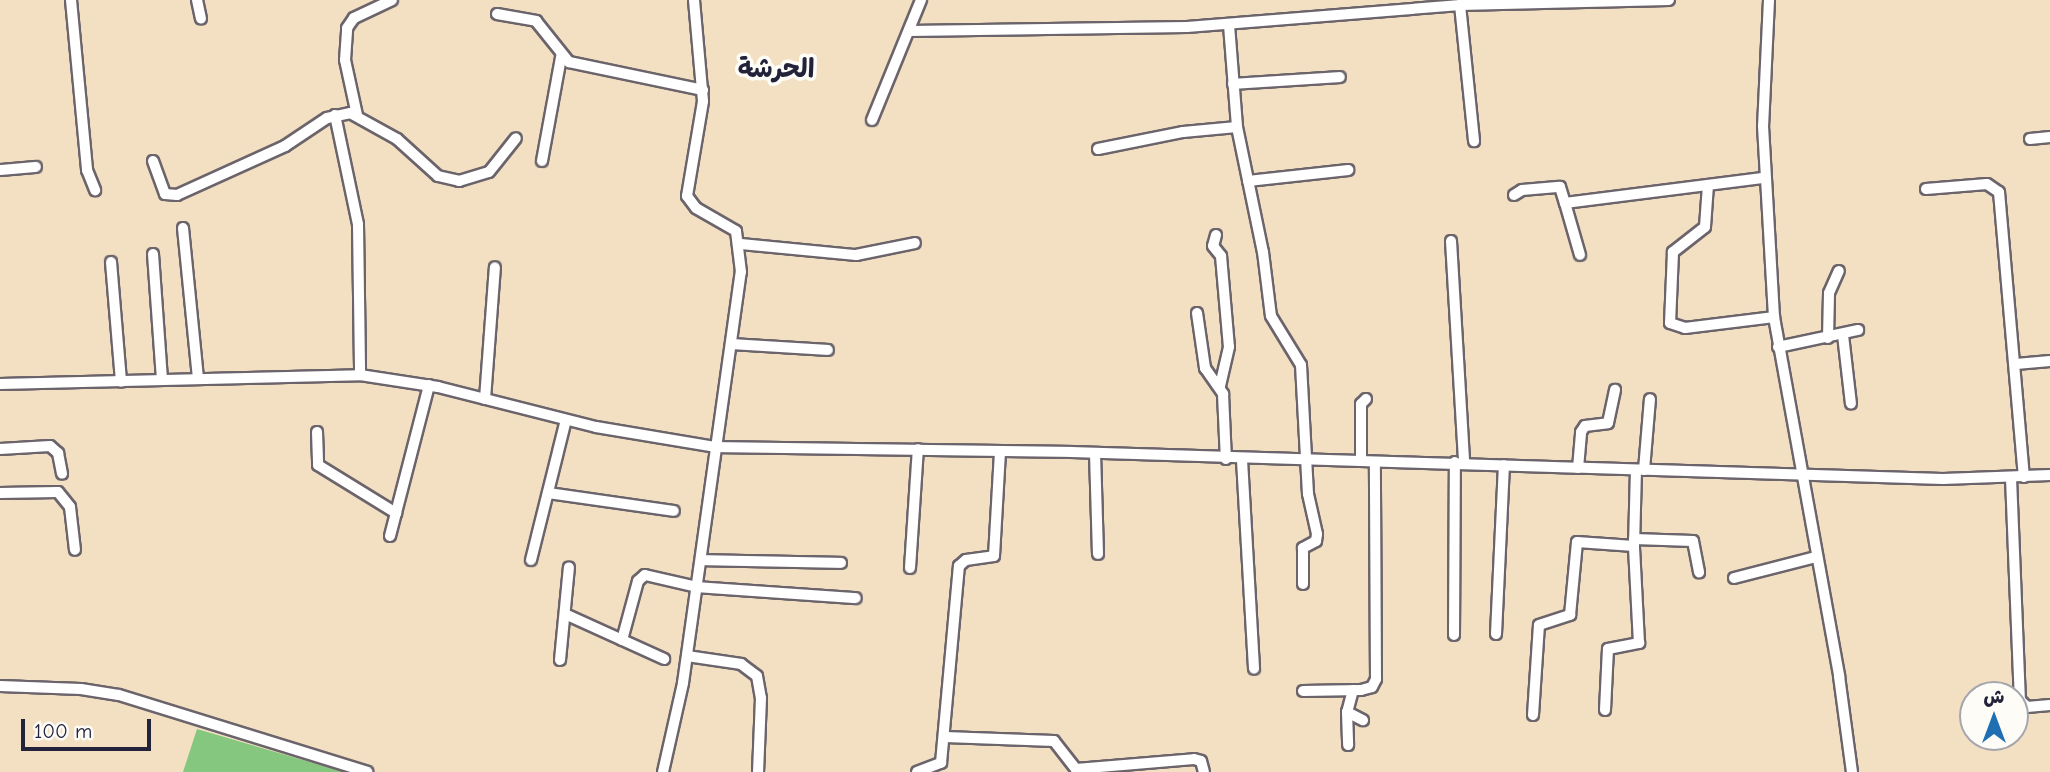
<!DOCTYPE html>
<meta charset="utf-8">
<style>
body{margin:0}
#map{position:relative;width:2050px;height:772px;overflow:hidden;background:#f3e0c3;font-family:"Comic Neue","Playpen Sans Arabic",sans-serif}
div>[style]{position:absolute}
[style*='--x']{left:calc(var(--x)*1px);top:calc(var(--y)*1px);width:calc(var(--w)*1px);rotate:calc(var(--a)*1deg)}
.green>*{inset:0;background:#86c77f}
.roads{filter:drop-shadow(2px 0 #6b646b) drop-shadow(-2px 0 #6b646b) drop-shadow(0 2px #6b646b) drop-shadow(0 -2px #6b646b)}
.minor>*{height:10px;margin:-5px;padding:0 5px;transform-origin:5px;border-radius:5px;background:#fff}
span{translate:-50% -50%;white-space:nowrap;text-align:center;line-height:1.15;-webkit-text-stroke:7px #fdfcf7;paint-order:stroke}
.district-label{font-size:26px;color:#22223b;font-weight:700}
.north{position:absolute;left:1959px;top:681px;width:70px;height:70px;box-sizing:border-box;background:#fdfcf7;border:2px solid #a5a5ac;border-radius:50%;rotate:0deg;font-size:19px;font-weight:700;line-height:28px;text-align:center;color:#22223b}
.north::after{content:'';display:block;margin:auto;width:24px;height:32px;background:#1f6fb2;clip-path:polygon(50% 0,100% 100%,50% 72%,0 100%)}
.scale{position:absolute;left:21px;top:719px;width:130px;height:32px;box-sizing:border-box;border:4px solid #22223b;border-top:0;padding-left:9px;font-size:21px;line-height:24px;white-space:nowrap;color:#22223b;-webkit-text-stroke:5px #fdfcf7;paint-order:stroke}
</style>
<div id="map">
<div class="green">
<div style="clip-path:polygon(197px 729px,344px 772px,183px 772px)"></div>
</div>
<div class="roads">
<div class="minor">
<div style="--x:71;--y:0;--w:171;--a:84.6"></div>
<div style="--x:87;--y:170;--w:22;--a:68"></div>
<div style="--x:197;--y:0;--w:19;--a:78"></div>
<div style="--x:1769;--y:0;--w:126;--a:92.7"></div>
<div style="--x:1763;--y:126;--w:191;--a:86.7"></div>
<div style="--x:1774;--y:317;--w:365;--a:79.7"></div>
<div style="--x:1839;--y:676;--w:97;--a:82.3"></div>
<div style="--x:1460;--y:5;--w:137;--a:84.1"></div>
<div style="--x:497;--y:14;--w:40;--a:10"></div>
<div style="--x:536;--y:21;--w:53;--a:51.2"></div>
<div style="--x:569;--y:62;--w:137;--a:11.8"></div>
<div style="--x:1229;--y:25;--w:102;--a:85.5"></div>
<div style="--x:1237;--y:127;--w:128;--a:78.3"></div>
<div style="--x:1263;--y:252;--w:64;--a:82.9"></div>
<div style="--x:1271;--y:316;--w:57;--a:58.5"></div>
<div style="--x:1301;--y:365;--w:129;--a:86.9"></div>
<div style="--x:1308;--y:494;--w:41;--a:77.3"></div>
<div style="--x:1317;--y:534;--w:7;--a:98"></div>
<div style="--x:1316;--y:541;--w:15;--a:152"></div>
<div style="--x:1303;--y:548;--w:36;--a:90"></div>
<div style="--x:909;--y:31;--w:278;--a:-0.8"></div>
<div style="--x:1187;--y:27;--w:274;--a:-4.6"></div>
<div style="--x:1460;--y:5;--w:209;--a:-1.4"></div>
<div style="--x:1233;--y:84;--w:107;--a:-3.7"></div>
<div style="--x:335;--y:115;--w:111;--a:78.1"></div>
<div style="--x:358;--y:224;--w:151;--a:89.2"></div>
<div style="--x:357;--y:115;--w:56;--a:-102.3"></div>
<div style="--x:345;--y:60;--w:32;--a:-86"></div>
<div style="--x:347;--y:28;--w:12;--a:-55"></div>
<div style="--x:354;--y:18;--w:42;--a:-25.3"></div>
<div style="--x:872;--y:120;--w:130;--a:-67.8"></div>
<div style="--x:2030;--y:139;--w:20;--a:-6"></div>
<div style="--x:1098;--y:149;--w:87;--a:-11.3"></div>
<div style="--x:1183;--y:132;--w:54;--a:-5.3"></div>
<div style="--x:153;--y:161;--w:35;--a:70"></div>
<div style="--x:165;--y:194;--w:12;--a:5"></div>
<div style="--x:177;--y:195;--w:119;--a:-24.4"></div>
<div style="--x:285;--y:146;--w:50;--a:-33.7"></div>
<div style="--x:327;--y:118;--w:24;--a:-12"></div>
<div style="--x:350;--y:113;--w:54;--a:29"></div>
<div style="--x:397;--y:139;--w:55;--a:42.1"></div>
<div style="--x:438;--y:176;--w:22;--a:13"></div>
<div style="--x:459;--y:181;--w:31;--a:-17"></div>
<div style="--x:489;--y:172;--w:43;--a:-51.5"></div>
<div style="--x:542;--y:161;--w:106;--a:-79.6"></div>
<div style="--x:0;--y:170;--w:36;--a:-5"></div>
<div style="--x:1248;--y:181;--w:101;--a:-6.3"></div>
<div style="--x:1708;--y:185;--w:42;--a:94.1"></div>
<div style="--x:1705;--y:227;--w:41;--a:142"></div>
<div style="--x:1673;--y:252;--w:71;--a:92.4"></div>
<div style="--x:1670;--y:323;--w:16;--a:18"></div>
<div style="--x:1685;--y:328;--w:90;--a:-7"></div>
<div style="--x:1926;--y:189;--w:61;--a:-4.7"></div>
<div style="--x:1987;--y:184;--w:14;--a:34"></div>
<div style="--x:1999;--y:192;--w:286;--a:85"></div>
<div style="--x:1514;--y:195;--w:9;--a:-32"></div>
<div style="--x:1522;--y:190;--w:38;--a:-5"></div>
<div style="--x:1560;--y:187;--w:17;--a:73"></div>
<div style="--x:1565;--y:203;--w:201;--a:-7.2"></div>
<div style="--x:1565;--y:203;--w:54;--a:73.9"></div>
<div style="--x:183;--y:228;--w:150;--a:84.3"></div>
<div style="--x:1216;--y:235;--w:11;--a:105"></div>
<div style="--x:1213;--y:246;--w:13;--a:51"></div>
<div style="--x:1221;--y:256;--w:91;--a:85"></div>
<div style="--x:1229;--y:347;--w:40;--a:103"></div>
<div style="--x:1451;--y:241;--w:221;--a:86.6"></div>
<div style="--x:741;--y:244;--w:116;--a:5.5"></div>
<div style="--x:856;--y:255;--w:60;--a:-11.5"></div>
<div style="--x:153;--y:254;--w:126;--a:85.9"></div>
<div style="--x:111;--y:262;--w:120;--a:85.2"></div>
<div style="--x:1197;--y:313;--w:56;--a:81.7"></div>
<div style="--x:1205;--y:368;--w:32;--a:55"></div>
<div style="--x:1223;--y:394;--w:65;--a:87.4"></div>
<div style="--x:1843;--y:335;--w:69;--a:83.4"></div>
<div style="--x:1828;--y:338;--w:45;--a:-88.7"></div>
<div style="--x:1829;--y:293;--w:24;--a:-66"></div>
<div style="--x:732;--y:344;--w:96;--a:3.6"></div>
<div style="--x:1778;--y:347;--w:82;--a:-12"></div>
<div style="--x:2016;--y:364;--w:34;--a:-5"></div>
<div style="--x:0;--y:384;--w:360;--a:-1.4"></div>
<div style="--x:360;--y:375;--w:79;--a:8.7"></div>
<div style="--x:438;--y:387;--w:163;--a:14.2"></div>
<div style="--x:596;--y:427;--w:122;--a:9.5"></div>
<div style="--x:716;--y:447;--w:355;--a:0.8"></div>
<div style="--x:1071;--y:452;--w:872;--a:1.77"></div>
<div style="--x:1943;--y:479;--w:107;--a:-2.1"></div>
<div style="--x:485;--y:399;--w:132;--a:-85.7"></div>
<div style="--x:317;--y:432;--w:33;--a:88"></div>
<div style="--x:318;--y:465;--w:92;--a:31.6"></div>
<div style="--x:0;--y:449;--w:50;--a:-3.4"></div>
<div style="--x:50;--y:446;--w:11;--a:41"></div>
<div style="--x:58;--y:453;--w:21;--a:79"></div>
<div style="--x:1095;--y:453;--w:101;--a:88.3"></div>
<div style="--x:1242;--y:460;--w:209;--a:86.7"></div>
<div style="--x:1361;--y:461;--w:57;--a:-90"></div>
<div style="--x:1361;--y:404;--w:7;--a:-45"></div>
<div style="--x:1578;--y:468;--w:36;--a:-85"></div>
<div style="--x:1581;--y:432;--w:7;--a:-56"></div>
<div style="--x:1585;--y:426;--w:23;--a:-7"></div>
<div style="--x:1608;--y:423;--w:34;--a:-78"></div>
<div style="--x:1644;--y:470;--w:71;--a:-85.2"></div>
<div style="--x:2011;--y:478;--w:222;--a:87.7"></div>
<div style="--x:2020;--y:700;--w:10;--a:45"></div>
<div style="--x:2027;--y:707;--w:23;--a:-5"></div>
<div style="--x:0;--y:493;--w:58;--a:-1"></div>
<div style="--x:58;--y:492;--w:19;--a:51"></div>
<div style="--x:70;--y:507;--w:43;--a:83.4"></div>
<div style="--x:548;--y:493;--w:127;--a:8.1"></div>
<div style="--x:390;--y:536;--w:156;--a:-75.5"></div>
<div style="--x:1634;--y:539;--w:59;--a:1.9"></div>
<div style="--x:1693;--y:541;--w:32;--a:79"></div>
<div style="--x:531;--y:560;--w:144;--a:-76"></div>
<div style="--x:701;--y:560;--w:140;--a:1.2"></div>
<div style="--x:910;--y:568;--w:119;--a:-86.2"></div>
<div style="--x:1734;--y:578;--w:85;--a:-14.4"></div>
<div style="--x:565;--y:614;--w:109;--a:24.4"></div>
<div style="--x:1496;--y:634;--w:169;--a:-87.3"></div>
<div style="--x:1454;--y:635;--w:173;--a:-89.7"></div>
<div style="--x:622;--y:640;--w:61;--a:-74.8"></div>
<div style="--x:638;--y:581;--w:9;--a:-41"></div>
<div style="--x:645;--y:575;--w:53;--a:13"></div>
<div style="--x:697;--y:587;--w:159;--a:4"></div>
<div style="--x:687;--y:656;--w:55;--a:8.4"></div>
<div style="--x:741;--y:664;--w:20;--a:37"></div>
<div style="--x:757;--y:676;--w:22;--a:80"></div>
<div style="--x:761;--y:698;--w:74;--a:92.3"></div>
<div style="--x:560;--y:660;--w:93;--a:-84.5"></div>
<div style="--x:0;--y:686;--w:81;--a:2.1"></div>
<div style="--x:81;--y:689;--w:38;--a:9"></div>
<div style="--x:119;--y:695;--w:260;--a:17.2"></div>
<div style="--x:1353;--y:690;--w:23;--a:105"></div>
<div style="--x:1347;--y:712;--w:18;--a:27"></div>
<div style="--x:1303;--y:691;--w:58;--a:-1"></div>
<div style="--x:1361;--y:690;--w:11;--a:-15"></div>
<div style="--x:1372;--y:687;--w:9;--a:-63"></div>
<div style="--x:1376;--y:679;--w:217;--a:-90.3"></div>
<div style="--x:1605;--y:710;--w:61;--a:-87.2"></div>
<div style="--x:1608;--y:649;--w:32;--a:-11"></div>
<div style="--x:1639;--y:643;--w:97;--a:-93"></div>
<div style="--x:1347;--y:712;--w:33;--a:88"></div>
<div style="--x:1533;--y:715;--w:90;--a:-86.2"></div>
<div style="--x:1539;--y:625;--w:33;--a:-18"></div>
<div style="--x:1570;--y:615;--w:73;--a:-84.5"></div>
<div style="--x:1577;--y:542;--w:57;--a:4"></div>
<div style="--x:1634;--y:546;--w:76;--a:-88.5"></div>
<div style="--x:945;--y:737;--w:109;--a:2.1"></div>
<div style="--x:1054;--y:741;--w:36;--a:52"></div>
<div style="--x:1076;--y:769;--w:118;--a:-4.8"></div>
<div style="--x:1194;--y:759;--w:7;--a:16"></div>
<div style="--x:1201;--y:761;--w:11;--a:75"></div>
<div style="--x:663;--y:772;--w:91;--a:-77.3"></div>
<div style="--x:683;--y:683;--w:415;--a:-82"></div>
<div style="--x:741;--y:272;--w:41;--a:-97"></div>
<div style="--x:736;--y:231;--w:46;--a:-150.1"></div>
<div style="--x:696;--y:208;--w:15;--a:-127"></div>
<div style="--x:687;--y:196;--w:96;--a:-80.4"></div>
<div style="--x:703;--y:101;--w:101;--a:-95.1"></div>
<div style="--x:917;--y:772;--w:26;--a:-21"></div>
<div style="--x:941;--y:763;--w:198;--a:-84.8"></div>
<div style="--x:959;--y:566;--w:9;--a:-41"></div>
<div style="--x:966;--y:560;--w:28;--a:-8"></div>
<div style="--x:994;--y:556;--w:105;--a:-86.7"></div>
</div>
</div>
<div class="district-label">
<span style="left:776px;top:70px">الحرشة</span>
</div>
<div class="north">ش</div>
<div class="scale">100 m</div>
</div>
